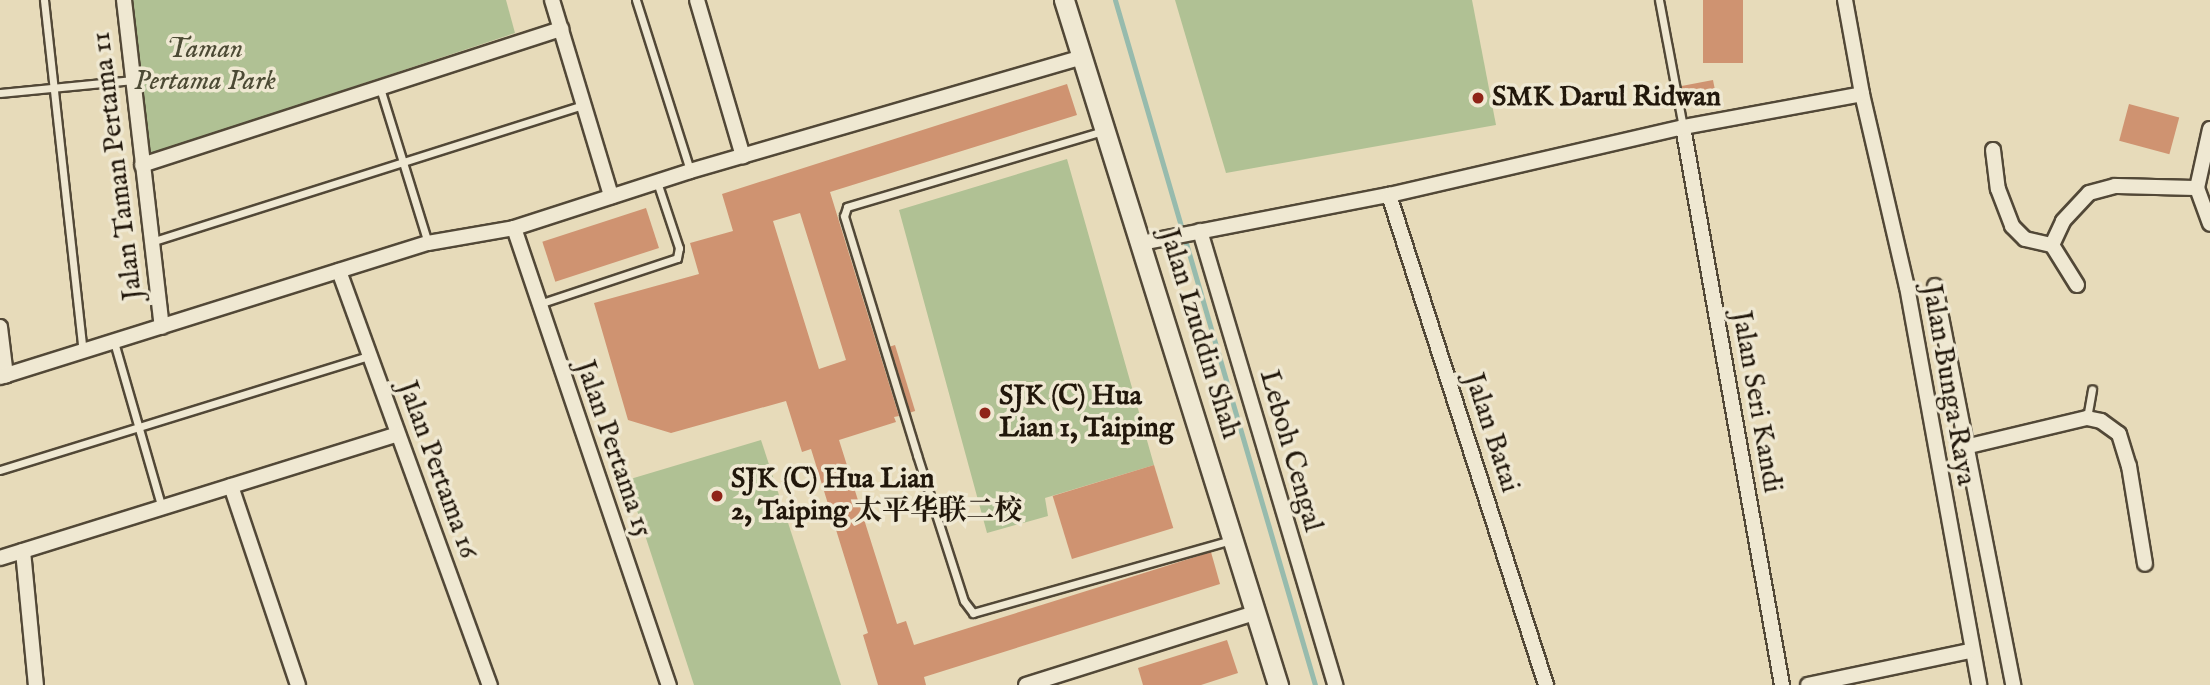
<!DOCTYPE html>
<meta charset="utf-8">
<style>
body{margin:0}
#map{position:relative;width:2210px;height:685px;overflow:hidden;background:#e7dbba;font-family:"IM FELL English","Noto Serif SC",serif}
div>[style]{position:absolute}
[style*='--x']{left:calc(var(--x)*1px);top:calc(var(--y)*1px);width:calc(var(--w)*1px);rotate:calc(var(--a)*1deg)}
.green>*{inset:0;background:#b0c194}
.stream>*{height:5px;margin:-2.5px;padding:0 2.5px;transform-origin:2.5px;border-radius:2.5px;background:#97bbad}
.building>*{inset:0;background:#cf9371;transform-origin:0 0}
.roads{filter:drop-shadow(2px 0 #524837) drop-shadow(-2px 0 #524837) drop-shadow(0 2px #524837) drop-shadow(0 -2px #524837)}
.service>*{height:7px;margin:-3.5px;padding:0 3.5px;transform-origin:3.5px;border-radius:3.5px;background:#efe8d2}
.minor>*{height:14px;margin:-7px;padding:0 7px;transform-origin:7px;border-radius:7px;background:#efe8d2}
.secondary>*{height:19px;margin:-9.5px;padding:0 9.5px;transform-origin:9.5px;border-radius:9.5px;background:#efe8d2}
.dots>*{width:19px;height:19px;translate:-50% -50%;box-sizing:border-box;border:4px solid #efe8d2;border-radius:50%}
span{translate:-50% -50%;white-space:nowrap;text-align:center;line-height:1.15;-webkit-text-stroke:7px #efe8d2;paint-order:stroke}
.park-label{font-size:28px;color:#4c4a34;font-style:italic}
.poi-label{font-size:28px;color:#21170b;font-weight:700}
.left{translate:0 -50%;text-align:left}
.street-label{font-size:28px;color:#21170b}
</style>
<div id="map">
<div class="green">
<div style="clip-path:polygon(131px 0,506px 0,515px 33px,148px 155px)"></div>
<div style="clip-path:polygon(1175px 0,1472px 0,1496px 125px,1226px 173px)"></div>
<div style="clip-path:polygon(1067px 159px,1154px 465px,1045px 498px,1048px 516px,987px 533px,899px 210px)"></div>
<div style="clip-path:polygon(761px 440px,841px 685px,694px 685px,627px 480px)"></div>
</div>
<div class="stream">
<div style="--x:1115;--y:0;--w:714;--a:73.72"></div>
</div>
<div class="building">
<div style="left:1703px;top:0;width:40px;height:63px"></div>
<div style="left:1713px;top:80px;width:15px;height:32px;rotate:79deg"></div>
<div style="clip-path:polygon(evenodd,1067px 84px,1077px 115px,830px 192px,899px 416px,894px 417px,896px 422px,839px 440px,897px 624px,906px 621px,914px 645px,1211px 552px,1220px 584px,924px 677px,926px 685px,878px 685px,863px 635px,868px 633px,811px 449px,802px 452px,786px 401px,671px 433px,628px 420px,594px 303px,699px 274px,690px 243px,733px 231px,722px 194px,1067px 84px,800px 213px,846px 360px,819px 369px,773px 221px,800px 213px)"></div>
<div style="left:2129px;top:104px;width:52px;height:38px;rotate:15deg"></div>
<div style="left:646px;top:208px;width:42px;height:109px;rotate:72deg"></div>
<div style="left:895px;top:345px;width:69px;height:5px;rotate:73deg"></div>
<div style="left:1154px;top:465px;width:66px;height:106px;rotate:73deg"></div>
<div style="clip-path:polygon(1227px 640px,1238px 673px,1201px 685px,1143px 685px,1138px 668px)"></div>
</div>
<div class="roads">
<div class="service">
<div style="--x:44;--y:0;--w:353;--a:83.7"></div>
<div style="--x:636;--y:0;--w:178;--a:72.4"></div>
<div style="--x:1659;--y:0;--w:129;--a:79.3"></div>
<div style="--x:380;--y:88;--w:162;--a:72.8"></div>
<div style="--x:0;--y:93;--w:133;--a:-5.6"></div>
<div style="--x:1103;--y:131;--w:267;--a:163.5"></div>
<div style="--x:847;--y:207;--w:9;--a:108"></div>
<div style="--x:844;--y:216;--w:250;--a:73"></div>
<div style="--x:917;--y:455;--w:153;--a:72.2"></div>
<div style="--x:964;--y:601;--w:15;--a:53"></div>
<div style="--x:973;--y:613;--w:268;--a:-15.8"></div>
<div style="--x:151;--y:242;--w:454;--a:-17.6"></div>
<div style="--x:539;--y:304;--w:145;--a:-18.4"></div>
<div style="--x:677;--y:258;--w:10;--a:-79"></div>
<div style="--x:679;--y:248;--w:70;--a:-108.4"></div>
<div style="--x:114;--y:342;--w:173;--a:73.9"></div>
<div style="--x:2087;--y:418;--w:29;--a:-80"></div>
<div style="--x:0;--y:470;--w:386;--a:-17.2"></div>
</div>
<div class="minor">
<div style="--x:124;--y:0;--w:329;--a:83.4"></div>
<div style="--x:552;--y:0;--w:205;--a:73.2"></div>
<div style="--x:697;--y:0;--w:163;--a:73.6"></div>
<div style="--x:1845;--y:0;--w:96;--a:79.7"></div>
<div style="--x:1862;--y:94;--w:198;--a:76.9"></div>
<div style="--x:1907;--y:287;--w:404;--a:79.7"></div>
<div style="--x:1683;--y:127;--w:567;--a:79.94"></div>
<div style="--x:2210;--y:129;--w:60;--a:102.4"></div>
<div style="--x:2197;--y:188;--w:38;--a:70"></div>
<div style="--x:1993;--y:150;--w:39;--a:83"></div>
<div style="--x:1998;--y:189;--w:40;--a:69"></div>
<div style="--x:2012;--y:226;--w:18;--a:45"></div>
<div style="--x:2025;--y:239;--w:28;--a:13"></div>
<div style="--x:142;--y:165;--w:441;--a:-18"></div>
<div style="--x:1389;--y:195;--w:515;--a:72.23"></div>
<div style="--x:514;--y:228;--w:483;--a:71.3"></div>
<div style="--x:1200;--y:231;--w:474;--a:73.4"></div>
<div style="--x:1141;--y:243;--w:253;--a:-11"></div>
<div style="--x:1389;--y:195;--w:302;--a:-13"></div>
<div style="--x:1683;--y:127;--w:182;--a:-10.4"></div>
<div style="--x:339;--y:271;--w:441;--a:70"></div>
<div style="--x:2077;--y:285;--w:47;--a:-122"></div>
<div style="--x:2052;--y:245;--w:26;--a:-65"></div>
<div style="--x:2063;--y:221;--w:38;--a:-47"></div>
<div style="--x:2089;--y:193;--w:27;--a:-15"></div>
<div style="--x:2115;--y:186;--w:82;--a:1.4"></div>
<div style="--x:1935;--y:286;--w:407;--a:78.9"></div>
<div style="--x:0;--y:327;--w:49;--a:83"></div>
<div style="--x:0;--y:377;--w:448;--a:-17.4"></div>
<div style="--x:428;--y:243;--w:87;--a:-9.9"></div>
<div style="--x:514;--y:228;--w:185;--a:-17.9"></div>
<div style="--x:690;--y:171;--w:409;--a:-16.2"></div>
<div style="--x:1965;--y:447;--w:125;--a:-13.4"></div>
<div style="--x:2087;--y:418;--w:14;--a:12"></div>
<div style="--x:2101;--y:421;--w:22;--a:36"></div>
<div style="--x:2119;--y:434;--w:34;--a:73"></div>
<div style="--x:2129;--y:466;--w:99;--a:80.7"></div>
<div style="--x:231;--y:486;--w:210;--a:71.4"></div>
<div style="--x:23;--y:551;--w:135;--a:84.5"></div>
<div style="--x:0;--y:558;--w:416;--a:-17.3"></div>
<div style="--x:1026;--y:685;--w:240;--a:-17.5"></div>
<div style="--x:1808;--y:685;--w:166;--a:-11.9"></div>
</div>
<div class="secondary">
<div style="--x:1064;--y:0;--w:718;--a:72.65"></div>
</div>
</div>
<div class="dots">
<div style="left:1478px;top:98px;background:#8f2418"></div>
<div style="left:985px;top:413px;background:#8f2418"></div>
<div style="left:717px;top:496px;background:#8f2418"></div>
</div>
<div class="park-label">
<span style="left:205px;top:66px">Taman<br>Pertama Park</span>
</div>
<div class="poi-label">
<span class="left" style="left:1492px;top:98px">SMK Darul Ridwan</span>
<span class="left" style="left:999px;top:413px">SJK (C) Hua<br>Lian 1, Taiping</span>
<span class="left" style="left:731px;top:496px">SJK (C) Hua Lian<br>2, Taiping 太平华联二校</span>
</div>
<div class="street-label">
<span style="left:118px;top:166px;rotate:-97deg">Jalan Taman Pertama 11</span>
<span style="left:1199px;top:334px;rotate:73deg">Jalan Izuddin Shah</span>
<span style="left:1948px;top:385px;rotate:80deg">Jalan Bunga Raya</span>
<span style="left:1756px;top:402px;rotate:80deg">Jalan Seri Kandi</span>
<span style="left:1491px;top:433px;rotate:72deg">Jalan Batai</span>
<span style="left:613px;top:449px;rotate:71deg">Jalan Pertama 15</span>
<span style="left:1290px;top:451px;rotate:74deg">Leboh Cengal</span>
<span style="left:437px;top:470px;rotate:70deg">Jalan Pertama 16</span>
</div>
</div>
